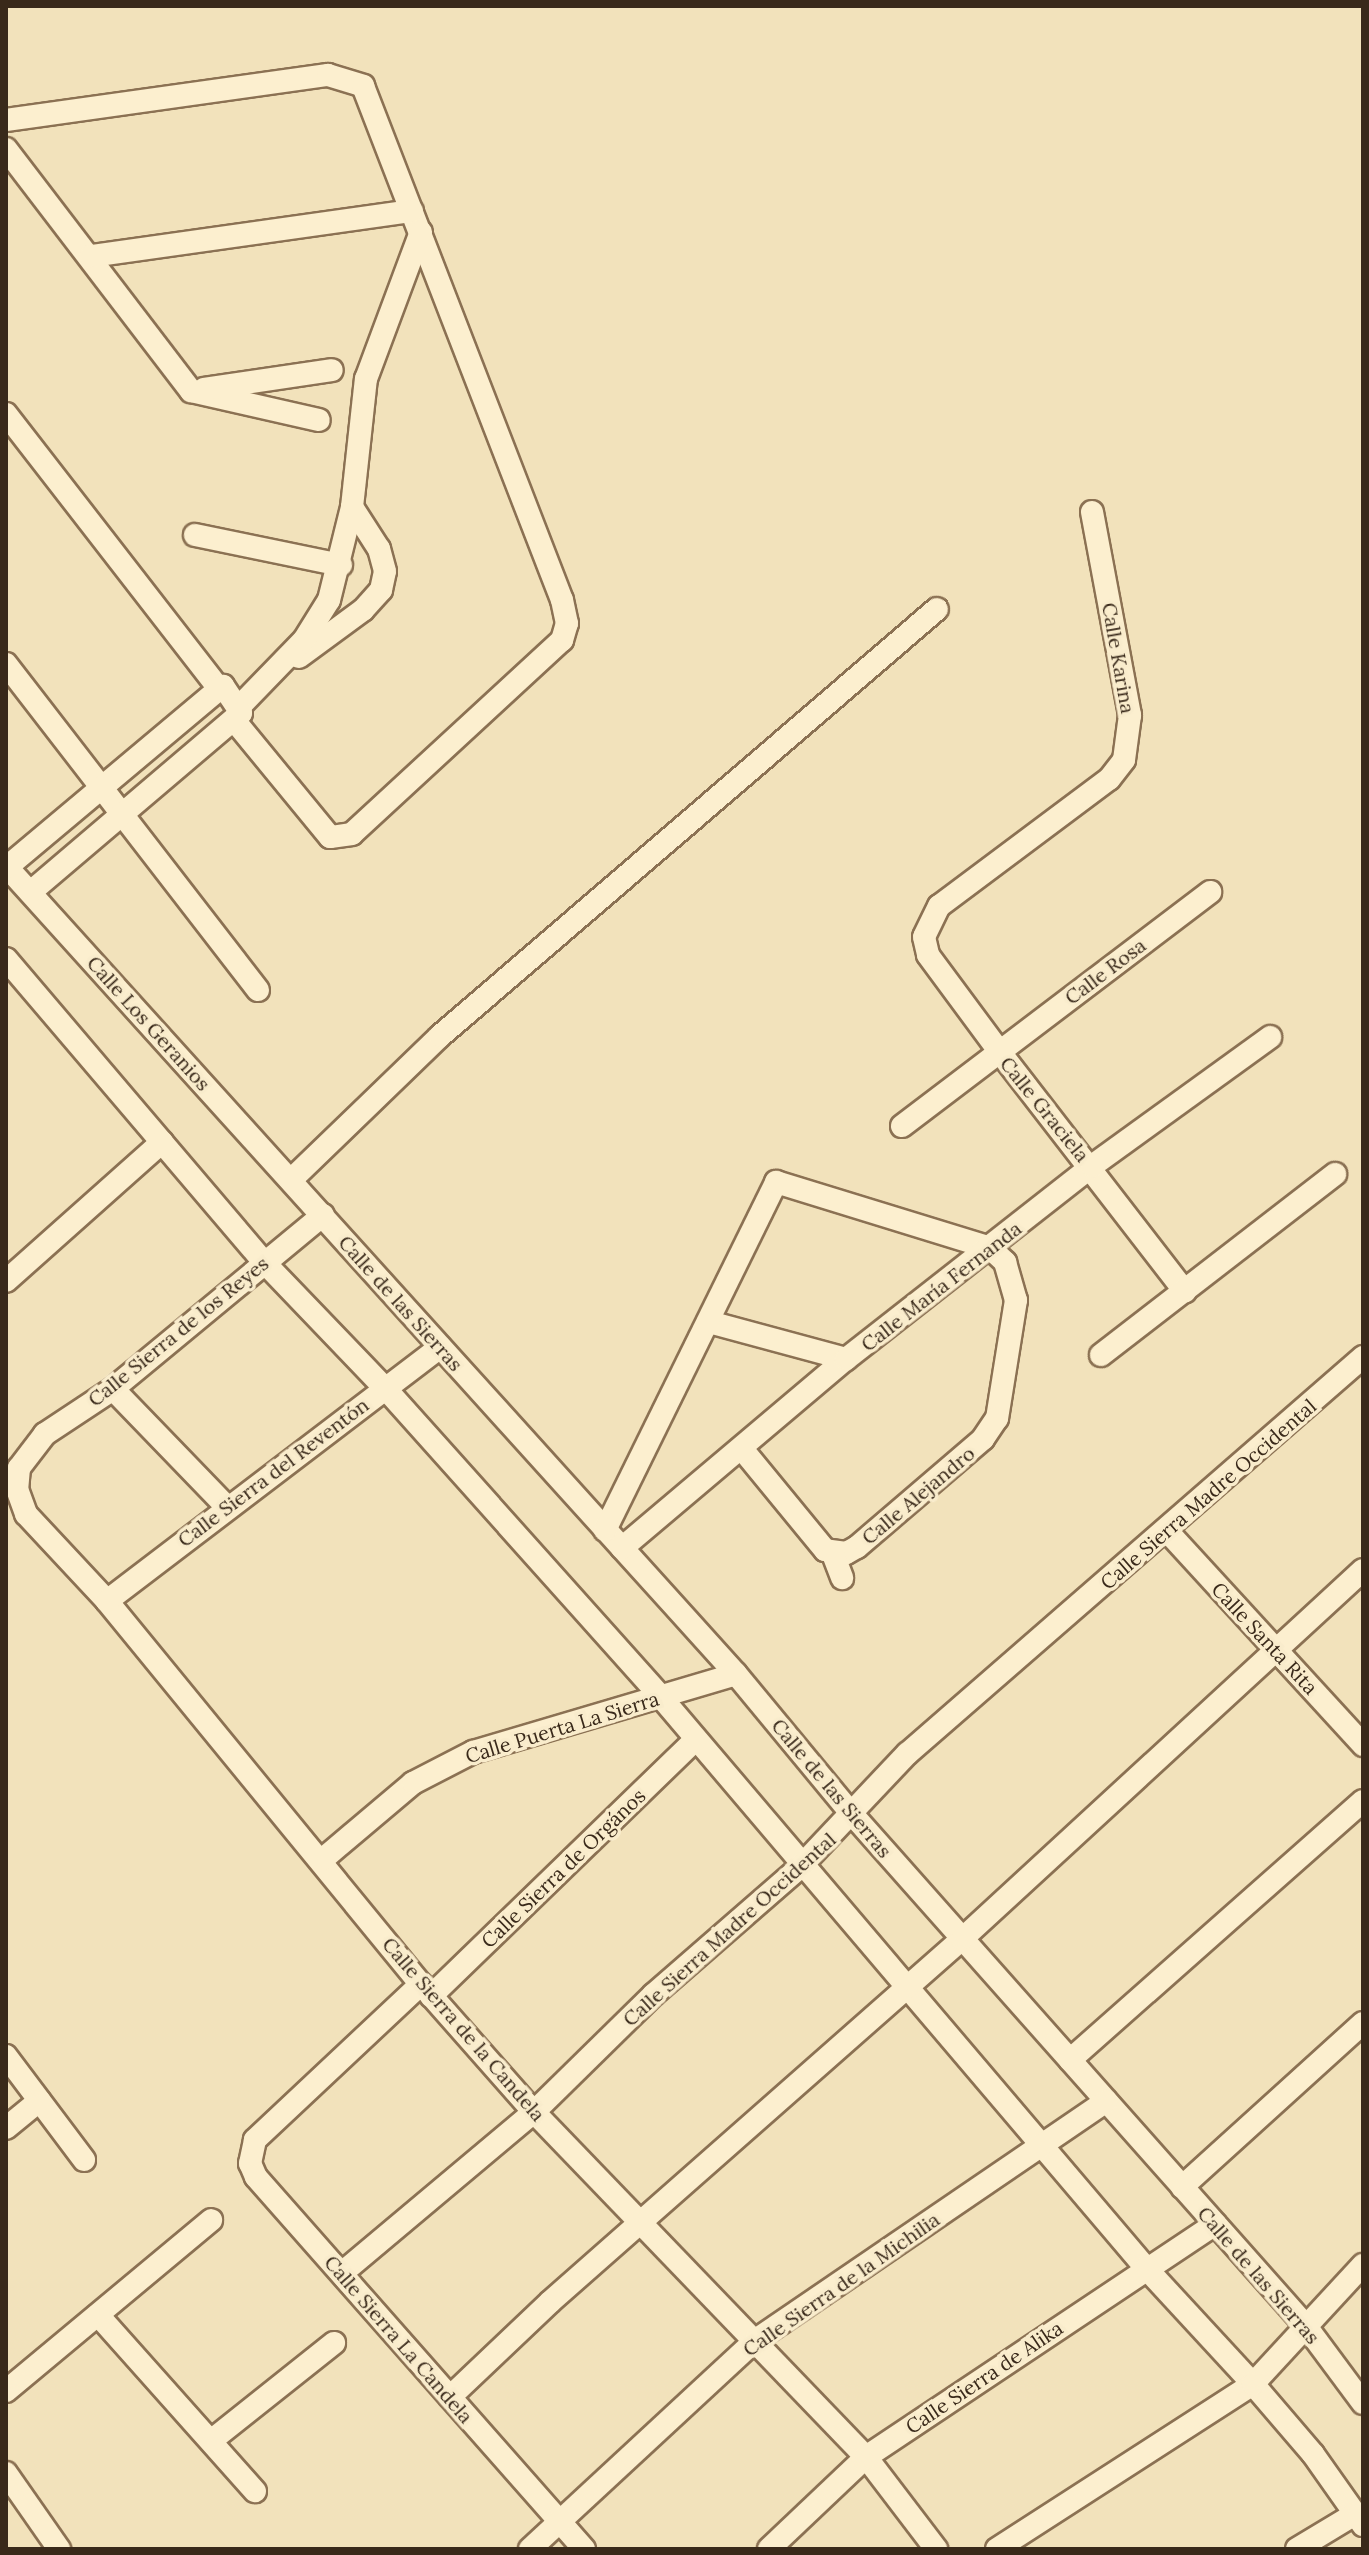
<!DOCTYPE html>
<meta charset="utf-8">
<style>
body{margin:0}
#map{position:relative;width:1369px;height:2555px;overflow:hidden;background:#f2e2bb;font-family:Lora,serif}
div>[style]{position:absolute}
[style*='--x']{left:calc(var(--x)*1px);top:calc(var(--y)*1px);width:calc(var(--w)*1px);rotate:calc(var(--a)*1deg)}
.roads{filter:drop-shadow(2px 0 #8b7153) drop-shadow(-2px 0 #8b7153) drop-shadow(0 2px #8b7153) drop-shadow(0 -2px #8b7153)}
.minor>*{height:22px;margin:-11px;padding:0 11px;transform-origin:11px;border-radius:11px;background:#fcefcf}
span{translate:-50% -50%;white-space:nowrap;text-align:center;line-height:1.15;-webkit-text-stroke:7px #f9eccc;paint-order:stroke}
.street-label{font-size:20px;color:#39291a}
.frame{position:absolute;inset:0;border:8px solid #39291a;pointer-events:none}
</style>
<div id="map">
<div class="roads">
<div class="minor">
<div style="--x:6;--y:120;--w:325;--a:-8"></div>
<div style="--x:328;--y:75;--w:37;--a:17"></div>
<div style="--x:363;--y:86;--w:551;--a:68.84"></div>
<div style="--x:562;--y:600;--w:24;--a:78"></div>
<div style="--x:567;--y:623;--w:18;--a:106"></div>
<div style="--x:562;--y:640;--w:286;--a:137.3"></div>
<div style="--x:352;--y:834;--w:22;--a:172"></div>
<div style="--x:330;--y:837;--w:151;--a:-129.4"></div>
<div style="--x:6;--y:149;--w:305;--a:52.6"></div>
<div style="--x:191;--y:391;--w:131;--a:12.8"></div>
<div style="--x:91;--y:256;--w:324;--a:-8"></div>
<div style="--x:204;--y:389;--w:129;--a:-8.4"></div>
<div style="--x:6;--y:414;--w:348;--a:52.2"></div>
<div style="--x:1092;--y:512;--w:207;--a:79.4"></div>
<div style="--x:1130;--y:715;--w:45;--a:97.6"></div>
<div style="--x:1124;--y:760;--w:24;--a:128"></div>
<div style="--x:1109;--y:779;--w:212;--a:143.2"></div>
<div style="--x:939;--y:906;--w:34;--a:116"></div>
<div style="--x:924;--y:937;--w:18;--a:77"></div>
<div style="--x:928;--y:955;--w:119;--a:53.5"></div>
<div style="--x:999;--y:1051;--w:304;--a:52.3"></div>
<div style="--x:195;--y:535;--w:149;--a:11.6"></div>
<div style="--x:299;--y:657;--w:79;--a:-36.3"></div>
<div style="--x:363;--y:610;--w:27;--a:-48"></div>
<div style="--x:381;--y:590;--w:19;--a:-78"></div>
<div style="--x:385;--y:571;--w:23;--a:-105"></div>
<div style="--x:379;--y:549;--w:50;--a:-122.7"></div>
<div style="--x:6;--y:664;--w:412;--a:52.3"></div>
<div style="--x:240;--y:706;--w:92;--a:-45.9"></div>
<div style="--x:304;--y:640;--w:47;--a:-58"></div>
<div style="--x:329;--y:600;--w:96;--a:-76.1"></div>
<div style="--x:352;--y:507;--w:129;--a:-83.8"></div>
<div style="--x:366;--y:379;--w:157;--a:-69.5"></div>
<div style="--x:6;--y:866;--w:1089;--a:47.9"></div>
<div style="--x:736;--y:1674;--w:182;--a:50.4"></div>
<div style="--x:852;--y:1814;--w:683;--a:48.44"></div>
<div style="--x:1305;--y:2325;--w:97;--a:53.4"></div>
<div style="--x:7;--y:867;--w:282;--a:-40"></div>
<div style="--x:223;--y:686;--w:32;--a:56"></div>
<div style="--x:241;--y:713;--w:276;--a:139.6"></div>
<div style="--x:6;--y:959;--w:397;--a:49.6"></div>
<div style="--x:263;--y:1261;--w:176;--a:46.2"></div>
<div style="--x:385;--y:1388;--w:413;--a:48.2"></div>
<div style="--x:660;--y:1696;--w:751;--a:49.65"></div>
<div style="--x:1146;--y:2268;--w:158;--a:47.3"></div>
<div style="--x:1253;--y:2384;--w:92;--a:49.4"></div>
<div style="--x:1313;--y:2454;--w:87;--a:54.8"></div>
<div style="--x:902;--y:1126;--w:387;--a:-37.2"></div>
<div style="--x:291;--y:1180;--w:207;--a:-44"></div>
<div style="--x:440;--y:1036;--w:655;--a:-40.67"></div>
<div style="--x:323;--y:1215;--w:273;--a:140.4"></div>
<div style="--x:113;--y:1389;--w:82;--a:146.5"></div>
<div style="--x:45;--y:1434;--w:43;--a:127.4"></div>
<div style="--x:19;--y:1468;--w:21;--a:95"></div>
<div style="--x:17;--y:1489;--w:27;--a:70"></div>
<div style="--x:26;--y:1514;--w:119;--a:47"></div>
<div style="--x:107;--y:1601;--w:495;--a:50.7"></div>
<div style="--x:421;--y:1984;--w:171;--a:48.6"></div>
<div style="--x:534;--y:2112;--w:479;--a:46.1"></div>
<div style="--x:866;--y:2457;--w:116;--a:52.7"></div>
<div style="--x:6;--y:1281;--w:209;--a:-41.7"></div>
<div style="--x:709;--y:1322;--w:142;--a:15.1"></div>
<div style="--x:1101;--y:1355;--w:296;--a:-37.7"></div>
<div style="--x:113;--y:1389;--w:163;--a:46"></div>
<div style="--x:605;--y:1530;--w:388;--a:-63.8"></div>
<div style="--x:776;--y:1182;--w:224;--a:17.1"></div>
<div style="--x:990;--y:1248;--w:21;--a:43"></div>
<div style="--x:1005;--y:1262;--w:40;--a:74"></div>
<div style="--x:1016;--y:1300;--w:120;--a:99.1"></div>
<div style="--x:997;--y:1418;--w:25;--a:124"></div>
<div style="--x:983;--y:1439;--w:166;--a:139.4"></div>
<div style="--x:857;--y:1547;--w:13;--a:151"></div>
<div style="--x:846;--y:1553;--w:21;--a:-172"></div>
<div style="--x:825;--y:1550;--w:129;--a:-129.4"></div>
<div style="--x:1168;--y:1532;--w:289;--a:47.5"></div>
<div style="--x:622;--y:1548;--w:293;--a:-40.2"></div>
<div style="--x:846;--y:1359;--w:313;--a:-38.1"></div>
<div style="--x:1092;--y:1166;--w:220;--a:-35.9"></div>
<div style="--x:833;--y:1554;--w:26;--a:69"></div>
<div style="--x:107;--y:1601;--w:419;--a:-37.3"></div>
<div style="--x:323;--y:1859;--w:118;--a:-40.2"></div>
<div style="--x:413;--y:1783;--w:68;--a:-27.3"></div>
<div style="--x:473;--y:1752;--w:274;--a:-16.5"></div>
<div style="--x:421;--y:1984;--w:228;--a:136.8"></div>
<div style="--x:255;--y:2140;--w:24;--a:102"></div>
<div style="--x:250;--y:2163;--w:15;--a:67"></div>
<div style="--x:256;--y:2177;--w:496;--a:48.6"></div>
<div style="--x:431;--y:1996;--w:368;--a:-44.1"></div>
<div style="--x:6;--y:2056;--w:130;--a:53.1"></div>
<div style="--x:1070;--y:2060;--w:391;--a:-41.5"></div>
<div style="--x:6;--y:2128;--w:43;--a:-39.3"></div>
<div style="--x:1182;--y:2187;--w:244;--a:-42.2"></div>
<div style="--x:342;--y:2273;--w:251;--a:-40"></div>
<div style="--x:534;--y:2112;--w:167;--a:-44.5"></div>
<div style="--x:653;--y:1995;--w:195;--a:-41"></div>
<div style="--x:800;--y:1867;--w:156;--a:-46.6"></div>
<div style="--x:907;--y:1754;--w:605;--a:-41.04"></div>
<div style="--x:98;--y:2315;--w:236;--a:48.3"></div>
<div style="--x:6;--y:2391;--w:267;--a:-39.8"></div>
<div style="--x:450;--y:2397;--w:138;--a:-43.5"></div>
<div style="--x:550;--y:2302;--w:549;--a:-41.38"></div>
<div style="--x:962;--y:1939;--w:545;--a:-42.62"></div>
<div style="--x:212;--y:2440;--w:156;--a:-38.5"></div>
<div style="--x:6;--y:2473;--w:93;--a:55.1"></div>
<div style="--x:530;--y:2549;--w:308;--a:-42.8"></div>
<div style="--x:756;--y:2340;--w:424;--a:-34.3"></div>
<div style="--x:769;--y:2549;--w:134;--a:-43.5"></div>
<div style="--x:866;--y:2457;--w:420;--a:-33.7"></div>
<div style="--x:997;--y:2549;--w:305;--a:-32.8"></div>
<div style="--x:1253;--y:2384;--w:162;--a:-47.3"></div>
<div style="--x:1297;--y:2549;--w:68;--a:-31.1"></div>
</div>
</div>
<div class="street-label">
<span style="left:1119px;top:658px;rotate:80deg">Calle Karina</span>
<span style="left:1105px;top:971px;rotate:-37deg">Calle Rosa</span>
<span style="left:149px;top:1023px;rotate:48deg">Calle Los Geranios</span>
<span style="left:1045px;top:1109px;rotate:51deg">Calle Graciela</span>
<span style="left:941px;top:1286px;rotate:-38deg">Calle María Fernanda</span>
<span style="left:401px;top:1303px;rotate:48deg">Calle de las Sierras</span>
<span style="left:178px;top:1331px;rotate:-39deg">Calle Sierra de los Reyes</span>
<span style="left:273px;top:1472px;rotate:-37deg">Calle Sierra del Reventón</span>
<span style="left:1208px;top:1494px;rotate:-41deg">Calle Sierra Madre Occidental</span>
<span style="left:918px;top:1495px;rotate:-40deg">Calle Alejandro</span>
<span style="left:1265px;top:1638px;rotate:47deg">Calle Santa Rita</span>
<span style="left:562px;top:1727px;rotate:-17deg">Calle Puerta La Sierra</span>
<span style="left:832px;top:1788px;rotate:50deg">Calle de las Sierras</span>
<span style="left:563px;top:1868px;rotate:-44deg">Calle Sierra de Orgános</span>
<span style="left:729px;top:1929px;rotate:-42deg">Calle Sierra Madre Occidental</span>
<span style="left:464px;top:2029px;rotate:49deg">Calle Sierra de la Candela</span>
<span style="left:1259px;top:2275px;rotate:49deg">Calle de las Sierras</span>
<span style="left:841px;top:2284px;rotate:-35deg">Calle Sierra de la Michilia</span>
<span style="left:399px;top:2339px;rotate:49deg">Calle Sierra La Candela</span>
<span style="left:984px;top:2377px;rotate:-34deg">Calle Sierra de Alika</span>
</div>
<div class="frame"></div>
</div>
